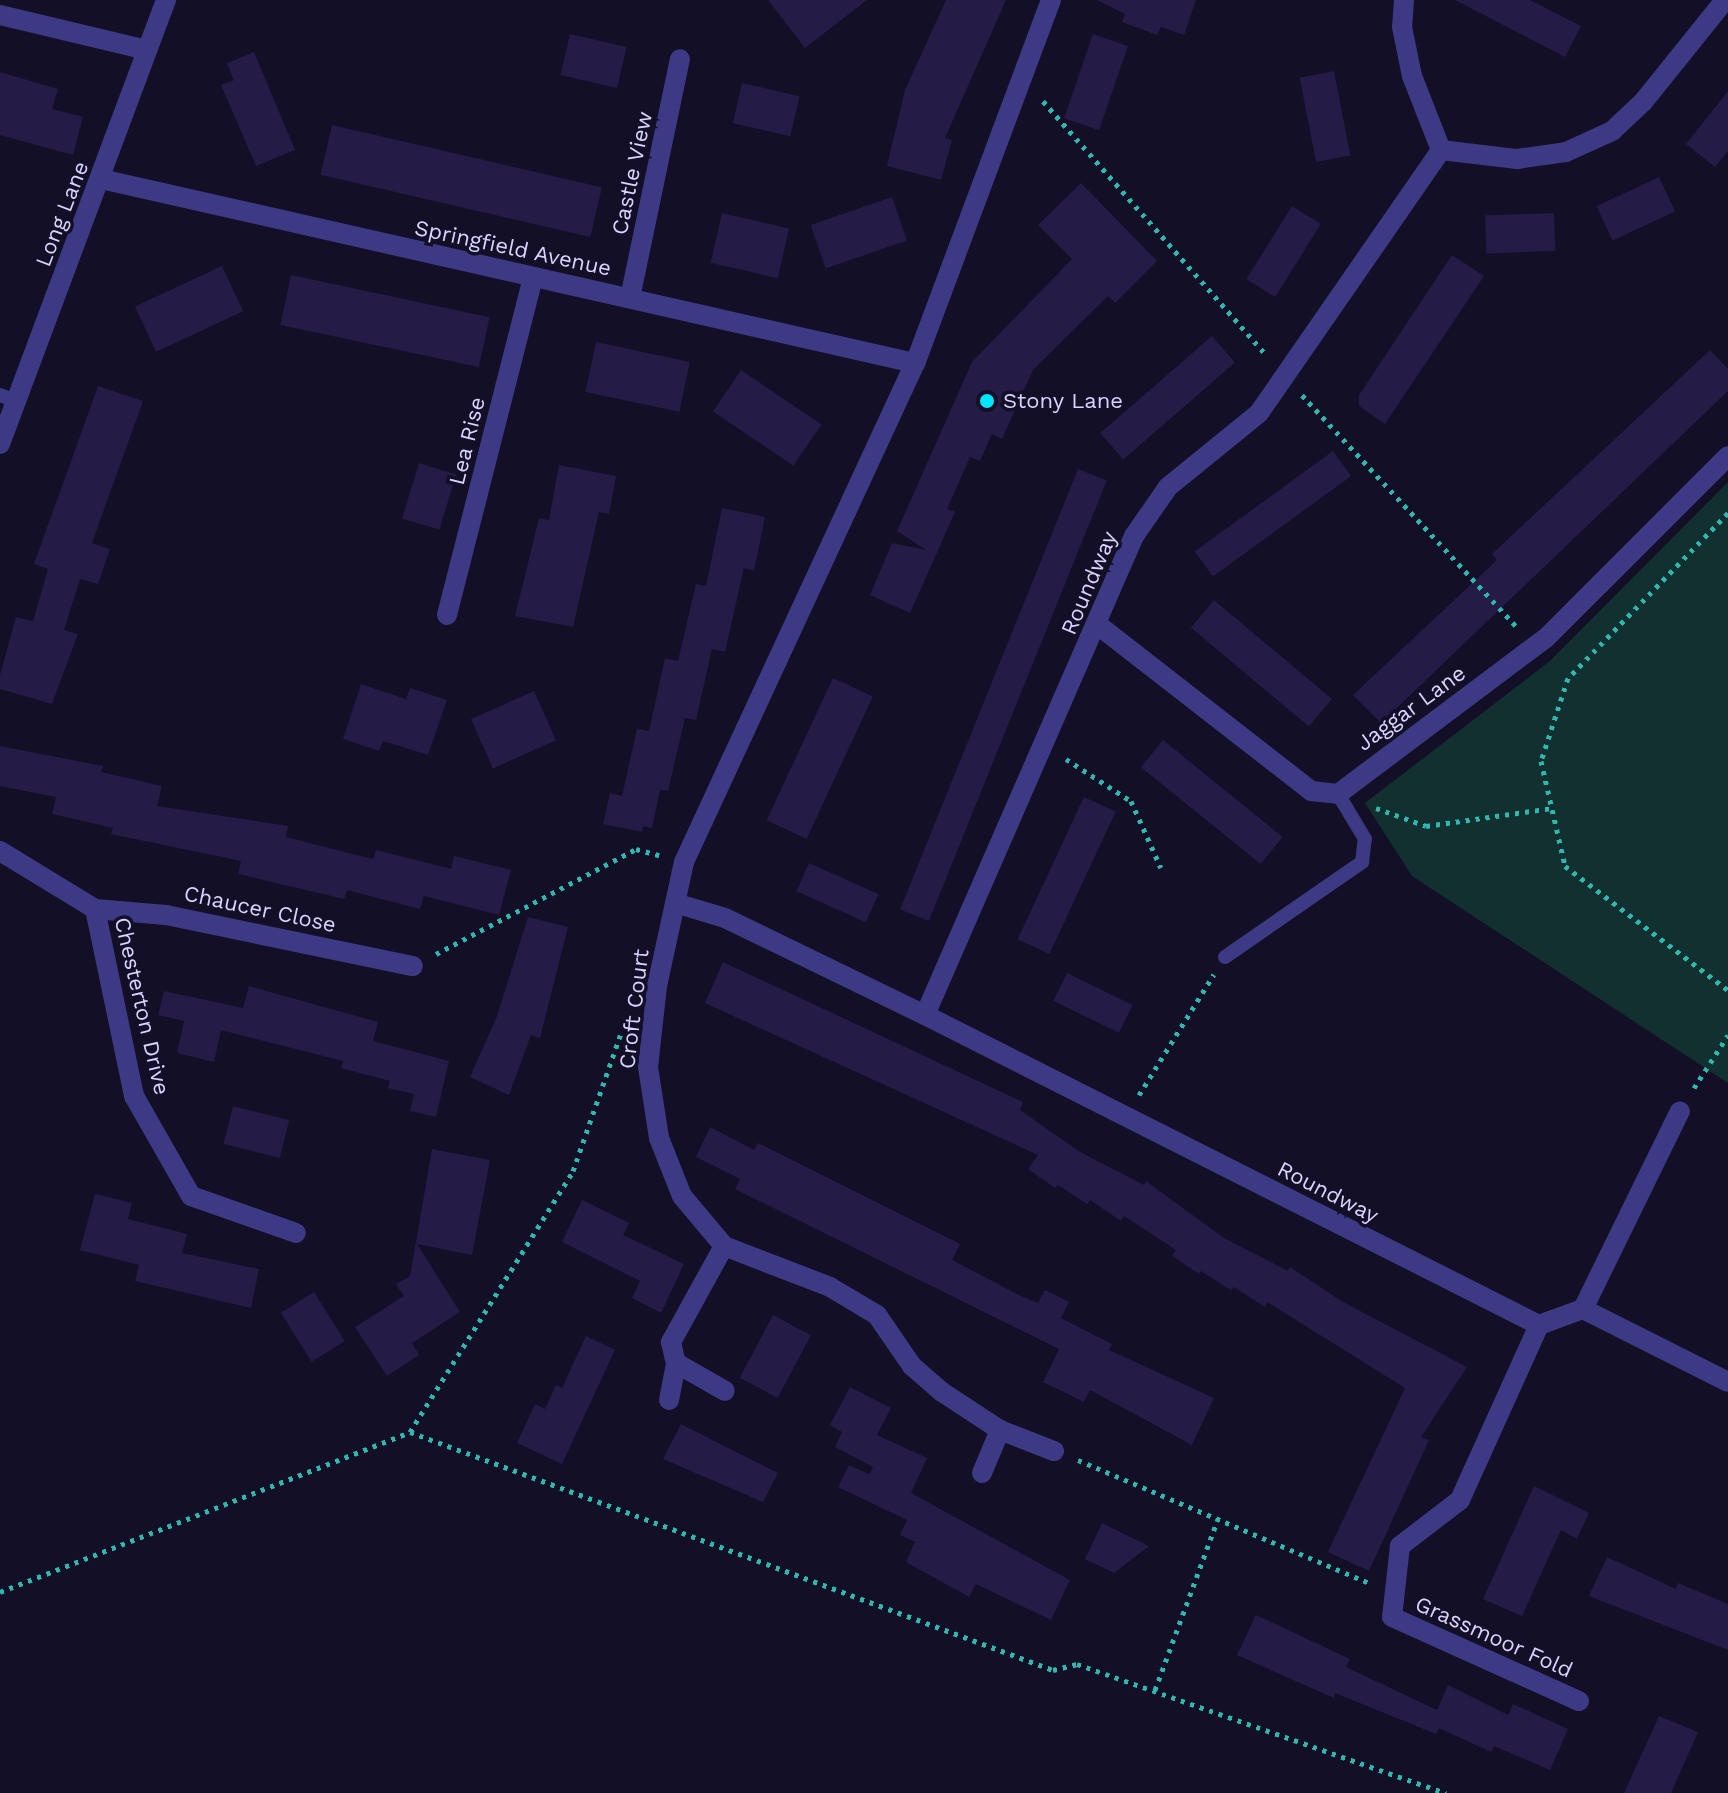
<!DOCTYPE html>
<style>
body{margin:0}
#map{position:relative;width:1728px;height:1793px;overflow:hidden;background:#130f26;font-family:"Work Sans",sans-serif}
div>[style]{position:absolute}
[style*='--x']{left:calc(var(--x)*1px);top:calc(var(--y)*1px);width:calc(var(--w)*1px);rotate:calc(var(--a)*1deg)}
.green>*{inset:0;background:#12302f}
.building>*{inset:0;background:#241b47;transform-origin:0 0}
.path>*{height:5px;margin-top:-2.5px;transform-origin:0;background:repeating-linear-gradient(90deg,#2fb8b0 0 4px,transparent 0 10px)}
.lane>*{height:14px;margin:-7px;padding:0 7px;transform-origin:7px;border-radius:7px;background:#3d3a85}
.street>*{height:20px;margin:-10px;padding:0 10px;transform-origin:10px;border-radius:10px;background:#3d3a85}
.dots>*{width:22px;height:22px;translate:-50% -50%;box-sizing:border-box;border:4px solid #130f26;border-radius:50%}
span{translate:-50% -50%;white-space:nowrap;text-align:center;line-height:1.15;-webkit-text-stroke:7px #130f26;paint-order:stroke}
.street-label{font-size:22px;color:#d9d4ff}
.poi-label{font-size:22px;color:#d9d4ff}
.left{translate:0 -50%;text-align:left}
</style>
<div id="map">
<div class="green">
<div style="clip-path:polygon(1728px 482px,1728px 1083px,1412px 876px,1365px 803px,1550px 661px)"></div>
</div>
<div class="building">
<div style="clip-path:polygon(768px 0,867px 0,805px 48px)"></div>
<div style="clip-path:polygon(946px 0,1006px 0,945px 138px,952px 140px,941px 180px,887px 166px,905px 90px)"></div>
<div style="clip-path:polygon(1097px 0,1196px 0,1184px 35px,1161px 27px,1157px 35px,1122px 22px,1125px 14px)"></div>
<div style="clip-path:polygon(1455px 0,1530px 0,1581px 26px,1565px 57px)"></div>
<div style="left:570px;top:34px;width:58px;height:42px;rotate:13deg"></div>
<div style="left:1093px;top:34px;width:37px;height:89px;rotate:19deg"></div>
<div style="clip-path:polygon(254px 52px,295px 150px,256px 166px,221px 85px,234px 80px,227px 63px)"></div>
<div style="left:1334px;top:71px;width:86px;height:35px;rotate:79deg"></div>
<div style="clip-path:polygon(0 72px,58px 89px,52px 109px,83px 117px,73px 155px,0 135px)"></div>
<div style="left:742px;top:83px;width:59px;height:41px;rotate:13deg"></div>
<div style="clip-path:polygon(1728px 91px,1728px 151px,1715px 167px,1686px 144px)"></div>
<div style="left:332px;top:125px;width:277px;height:51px;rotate:13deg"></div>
<div style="left:1659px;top:177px;width:38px;height:69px;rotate:65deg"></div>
<div style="clip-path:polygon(1081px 183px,1157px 261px,1115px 303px,1108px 296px,1033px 370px,1002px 439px,992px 434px,980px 461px,970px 457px,947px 509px,955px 512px,910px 613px,870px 595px,892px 543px,926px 550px,897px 531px,972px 362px,1072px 259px,1038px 225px)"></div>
<div style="left:892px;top:197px;width:46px;height:86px;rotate:71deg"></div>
<div style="left:1292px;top:206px;width:34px;height:86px;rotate:32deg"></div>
<div style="left:722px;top:213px;width:69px;height:51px;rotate:13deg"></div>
<div style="left:1554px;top:213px;width:38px;height:69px;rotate:88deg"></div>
<div style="clip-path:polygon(1452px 255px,1484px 276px,1385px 424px,1359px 406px,1359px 395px)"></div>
<div style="left:222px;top:266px;width:50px;height:96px;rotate:65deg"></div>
<div style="left:291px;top:275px;width:203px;height:51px;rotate:12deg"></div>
<div style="left:1212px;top:336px;width:35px;height:148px;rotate:49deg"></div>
<div style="left:596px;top:342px;width:96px;height:51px;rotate:12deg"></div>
<div style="clip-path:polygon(1710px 350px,1728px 369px,1728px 391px,1381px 723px,1353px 695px,1497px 560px,1492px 554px)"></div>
<div style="left:741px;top:370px;width:97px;height:50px;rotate:34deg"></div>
<div style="clip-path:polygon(98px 386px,143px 401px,92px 543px,110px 549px,98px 584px,80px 579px,64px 630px,78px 634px,52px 704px,0 689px,0 675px,16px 617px,33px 621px,48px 569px,34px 564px)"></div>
<div style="left:1333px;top:451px;width:31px;height:171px;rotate:54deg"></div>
<div style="left:419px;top:463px;width:39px;height:58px;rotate:17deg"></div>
<div style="clip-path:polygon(559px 465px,616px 476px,609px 514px,599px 512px,573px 627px,515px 616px,539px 518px,549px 520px)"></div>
<div style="left:1078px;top:469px;width:31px;height:475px;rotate:22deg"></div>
<div style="clip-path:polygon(722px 508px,765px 517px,754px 571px,744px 568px,725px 652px,712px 649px,696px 720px,685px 718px,668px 791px,660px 790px,652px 828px,643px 826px,642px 832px,603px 824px,610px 793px,622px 796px,637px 729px,649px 731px,665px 658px,678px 661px,696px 584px,706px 586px)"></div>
<div style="left:1214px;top:600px;width:154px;height:36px;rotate:40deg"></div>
<div style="left:833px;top:678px;width:44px;height:157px;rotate:25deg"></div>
<div style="clip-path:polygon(361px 684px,406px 699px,410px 688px,447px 700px,428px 755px,383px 741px,379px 751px,343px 739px)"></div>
<div style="left:534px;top:691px;width:54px;height:69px;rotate:66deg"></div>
<div style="left:1163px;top:740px;width:154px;height:35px;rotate:39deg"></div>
<div style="clip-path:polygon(0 746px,103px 766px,101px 772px,162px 786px,157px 806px,288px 826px,286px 837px,373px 859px,376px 850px,451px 869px,454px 856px,511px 870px,499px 915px,424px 896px,420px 909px,347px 890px,344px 899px,238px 874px,241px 861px,111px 834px,113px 828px,52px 814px,56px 797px,0 786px)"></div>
<div style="left:1084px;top:797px;width:35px;height:157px;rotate:25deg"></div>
<div style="left:809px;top:863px;width:76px;height:31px;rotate:24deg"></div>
<div style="clip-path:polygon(528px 917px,568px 927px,540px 1038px,531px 1035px,509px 1095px,470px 1077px,497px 1016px)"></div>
<div style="clip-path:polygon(723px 962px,1023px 1102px,1020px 1110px,1080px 1152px,1144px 1185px,1146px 1181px,1224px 1238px,1288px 1271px,1290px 1267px,1343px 1302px,1467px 1367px,1421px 1437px,1429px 1440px,1369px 1571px,1328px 1552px,1405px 1388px,1267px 1302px,1265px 1307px,1234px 1287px,1231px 1290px,1201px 1271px,1199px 1274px,1172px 1256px,1176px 1250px,1124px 1216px,1121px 1221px,1090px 1200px,1087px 1204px,1058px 1185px,1055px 1188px,1028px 1169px,1038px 1155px,705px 1003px)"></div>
<div style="left:1067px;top:973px;width:73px;height:31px;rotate:26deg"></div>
<div style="clip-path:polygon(249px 986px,378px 1022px,373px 1041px,449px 1061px,436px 1117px,410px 1111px,414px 1094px,388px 1088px,390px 1081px,341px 1068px,343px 1061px,221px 1030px,214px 1062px,177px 1053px,184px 1021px,158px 1015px,164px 991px,243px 1008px)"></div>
<div style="left:233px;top:1106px;width:58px;height:39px;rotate:14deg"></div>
<div style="clip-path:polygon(710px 1127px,754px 1150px,758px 1143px,960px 1244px,952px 1260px,1021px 1296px,1038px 1303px,1045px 1290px,1069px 1302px,1061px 1318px,1112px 1344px,1109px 1350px,1214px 1398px,1192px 1445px,1090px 1390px,1084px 1402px,1043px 1382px,1059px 1349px,735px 1189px,740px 1179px,696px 1157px)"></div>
<div style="clip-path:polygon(432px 1149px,490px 1160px,472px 1255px,417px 1244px,460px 1312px,412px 1343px,419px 1355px,387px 1376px,355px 1327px,404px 1296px,396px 1284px,410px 1276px)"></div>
<div style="clip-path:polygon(95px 1194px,132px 1203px,128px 1219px,187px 1234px,182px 1253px,259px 1269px,251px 1308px,135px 1281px,139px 1265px,80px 1250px)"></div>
<div style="clip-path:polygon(582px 1200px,629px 1223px,623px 1235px,684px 1264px,661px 1313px,632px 1298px,640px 1281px,562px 1242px)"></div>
<div style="left:314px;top:1292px;width:58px;height:39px;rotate:58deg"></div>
<div style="left:773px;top:1315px;width:43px;height:71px;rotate:28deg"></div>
<div style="clip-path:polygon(586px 1336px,615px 1350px,562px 1464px,517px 1443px,535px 1404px,545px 1409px,556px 1385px,562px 1388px)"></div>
<div style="clip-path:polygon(850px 1387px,891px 1408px,877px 1435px,927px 1458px,911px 1493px,1070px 1580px,1051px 1620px,976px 1584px,969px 1597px,906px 1562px,915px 1542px,900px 1535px,907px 1520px,838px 1487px,849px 1465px,869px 1474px,873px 1467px,835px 1447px,842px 1432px,830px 1425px)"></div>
<div style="clip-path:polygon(681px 1424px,778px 1473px,763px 1502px,663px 1459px)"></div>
<div style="clip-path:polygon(1534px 1486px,1589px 1513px,1577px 1539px,1561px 1530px,1522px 1616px,1483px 1599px)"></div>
<div style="clip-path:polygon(1102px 1523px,1149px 1546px,1114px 1573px,1085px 1559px)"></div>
<div style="clip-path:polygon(1607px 1557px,1676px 1589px,1678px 1583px,1728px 1604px,1728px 1650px,1589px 1596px)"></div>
<div style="clip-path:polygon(1256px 1615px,1350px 1659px,1346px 1667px,1437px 1710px,1448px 1685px,1508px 1715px,1513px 1704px,1568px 1729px,1550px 1770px,1494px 1746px,1491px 1752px,1439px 1728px,1436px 1734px,1335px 1693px,1334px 1698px,1237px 1655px)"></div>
<div style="clip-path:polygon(1659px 1716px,1698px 1732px,1671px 1793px,1624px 1793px)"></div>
</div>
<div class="path">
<div style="--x:1043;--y:101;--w:338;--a:48.7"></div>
<div style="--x:1302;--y:395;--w:318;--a:47.2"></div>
<div style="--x:1728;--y:513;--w:230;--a:134.1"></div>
<div style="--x:1568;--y:678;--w:87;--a:108"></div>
<div style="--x:1541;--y:761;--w:108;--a:77.1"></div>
<div style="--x:1565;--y:866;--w:205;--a:37.3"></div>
<div style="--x:1066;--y:759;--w:77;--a:32.9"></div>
<div style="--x:1131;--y:801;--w:73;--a:65.9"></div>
<div style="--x:1376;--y:808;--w:53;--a:19.8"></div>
<div style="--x:1426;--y:826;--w:127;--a:-8.1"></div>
<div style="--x:436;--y:954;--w:226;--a:-27.7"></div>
<div style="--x:636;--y:849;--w:24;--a:15"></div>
<div style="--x:1694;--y:1088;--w:63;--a:-57.3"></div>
<div style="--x:1139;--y:1095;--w:142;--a:-58.2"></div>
<div style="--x:410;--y:1432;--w:686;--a:20.31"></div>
<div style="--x:1053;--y:1670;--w:25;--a:-14"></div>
<div style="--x:1077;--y:1664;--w:391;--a:19.3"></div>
<div style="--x:1078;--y:1460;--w:318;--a:22.9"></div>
<div style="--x:0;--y:1592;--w:440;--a:-21.3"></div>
<div style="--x:410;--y:1432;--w:308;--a:-58"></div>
<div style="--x:573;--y:1171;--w:149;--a:-70.8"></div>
<div style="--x:1155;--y:1690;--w:182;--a:-69.8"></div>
</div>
<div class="lane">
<div style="--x:0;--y:395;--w:17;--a:21"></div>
<div style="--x:1225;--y:957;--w:167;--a:-34.7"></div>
<div style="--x:1362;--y:862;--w:23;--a:-83"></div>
<div style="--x:1365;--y:839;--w:52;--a:-121"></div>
</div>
<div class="street">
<div style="--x:1051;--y:0;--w:388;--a:110.5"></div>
<div style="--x:915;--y:363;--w:550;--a:114.84"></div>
<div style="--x:684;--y:862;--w:127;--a:102.3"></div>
<div style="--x:657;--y:986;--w:81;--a:96.3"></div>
<div style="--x:648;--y:1067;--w:72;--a:81.2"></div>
<div style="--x:659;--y:1138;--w:62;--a:68.4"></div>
<div style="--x:682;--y:1196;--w:65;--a:50"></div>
<div style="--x:724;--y:1246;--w:114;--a:21.1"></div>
<div style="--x:830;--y:1287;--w:55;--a:30.8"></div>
<div style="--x:877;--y:1315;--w:62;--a:55.5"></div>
<div style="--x:912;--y:1366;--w:40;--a:41"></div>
<div style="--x:942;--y:1392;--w:69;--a:33.2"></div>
<div style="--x:1000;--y:1430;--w:58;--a:21.3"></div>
<div style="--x:1404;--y:0;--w:27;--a:94"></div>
<div style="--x:1402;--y:27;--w:50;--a:78.5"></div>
<div style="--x:1412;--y:76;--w:79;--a:68.6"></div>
<div style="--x:0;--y:15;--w:151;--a:13.4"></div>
<div style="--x:101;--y:179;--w:835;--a:12.74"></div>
<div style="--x:630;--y:298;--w:244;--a:-78.2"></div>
<div style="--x:0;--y:444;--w:474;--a:-69.5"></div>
<div style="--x:447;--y:615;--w:348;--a:-75.7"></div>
<div style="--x:1098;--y:625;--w:270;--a:37.9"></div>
<div style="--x:1311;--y:791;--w:27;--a:6"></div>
<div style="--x:1338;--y:794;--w:260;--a:-36.9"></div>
<div style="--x:1546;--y:638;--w:257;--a:-45"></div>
<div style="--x:0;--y:851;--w:111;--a:31.4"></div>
<div style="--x:95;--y:909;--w:191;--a:78.2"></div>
<div style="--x:134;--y:1096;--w:115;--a:60.3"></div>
<div style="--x:191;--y:1196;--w:111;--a:19.4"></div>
<div style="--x:675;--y:903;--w:52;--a:16.7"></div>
<div style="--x:725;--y:918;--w:222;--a:25.9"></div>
<div style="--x:925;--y:1015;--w:523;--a:-66.43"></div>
<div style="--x:1134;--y:536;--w:60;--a:-55.2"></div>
<div style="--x:1168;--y:487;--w:117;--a:-39.1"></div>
<div style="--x:1259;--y:413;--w:320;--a:-55.3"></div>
<div style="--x:1441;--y:150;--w:77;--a:6.8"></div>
<div style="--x:1517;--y:159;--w:49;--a:-8.1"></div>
<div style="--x:1566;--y:152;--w:51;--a:-24.5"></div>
<div style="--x:1612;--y:131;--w:42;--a:-43.1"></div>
<div style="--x:1643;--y:102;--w:131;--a:-51.2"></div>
<div style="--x:95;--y:909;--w:71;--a:4.8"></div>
<div style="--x:166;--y:915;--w:252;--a:11.7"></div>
<div style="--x:925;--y:1015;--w:688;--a:26.79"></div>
<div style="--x:1539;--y:1325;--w:47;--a:-20"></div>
<div style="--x:1583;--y:1309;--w:220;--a:-63.9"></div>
<div style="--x:724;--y:1246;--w:110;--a:118.9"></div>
<div style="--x:671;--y:1342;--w:22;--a:77"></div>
<div style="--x:676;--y:1363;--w:56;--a:29.7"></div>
<div style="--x:1583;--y:1309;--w:162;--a:26.7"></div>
<div style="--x:1539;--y:1325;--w:192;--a:114.3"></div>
<div style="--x:1460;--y:1500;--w:76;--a:142.5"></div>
<div style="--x:1400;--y:1546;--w:71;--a:96.4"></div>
<div style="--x:1392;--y:1617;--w:205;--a:24.2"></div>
<div style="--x:669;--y:1400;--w:38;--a:-79"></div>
<div style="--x:982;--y:1473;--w:47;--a:-67.3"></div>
</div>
<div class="dots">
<div style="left:987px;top:401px;background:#00e5ff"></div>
</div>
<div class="street-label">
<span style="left:632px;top:173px;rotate:-78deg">Castle View</span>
<span style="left:62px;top:214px;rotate:-69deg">Long Lane</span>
<span style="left:513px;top:248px;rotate:12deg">Springfield Avenue</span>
<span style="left:467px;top:441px;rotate:-76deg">Lea Rise</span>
<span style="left:1089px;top:583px;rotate:-67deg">Roundway</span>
<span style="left:1411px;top:708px;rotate:-36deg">Jaggar Lane</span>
<span style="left:260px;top:909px;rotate:12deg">Chaucer Close</span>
<span style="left:142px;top:1006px;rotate:77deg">Chesterton Drive</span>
<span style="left:634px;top:1009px;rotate:-83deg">Croft Court</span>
<span style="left:1328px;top:1192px;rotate:27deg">Roundway</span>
<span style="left:1494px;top:1637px;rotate:24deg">Grassmoor Fold</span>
</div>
<div class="poi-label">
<span class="left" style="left:1003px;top:401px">Stony Lane</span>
</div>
</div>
